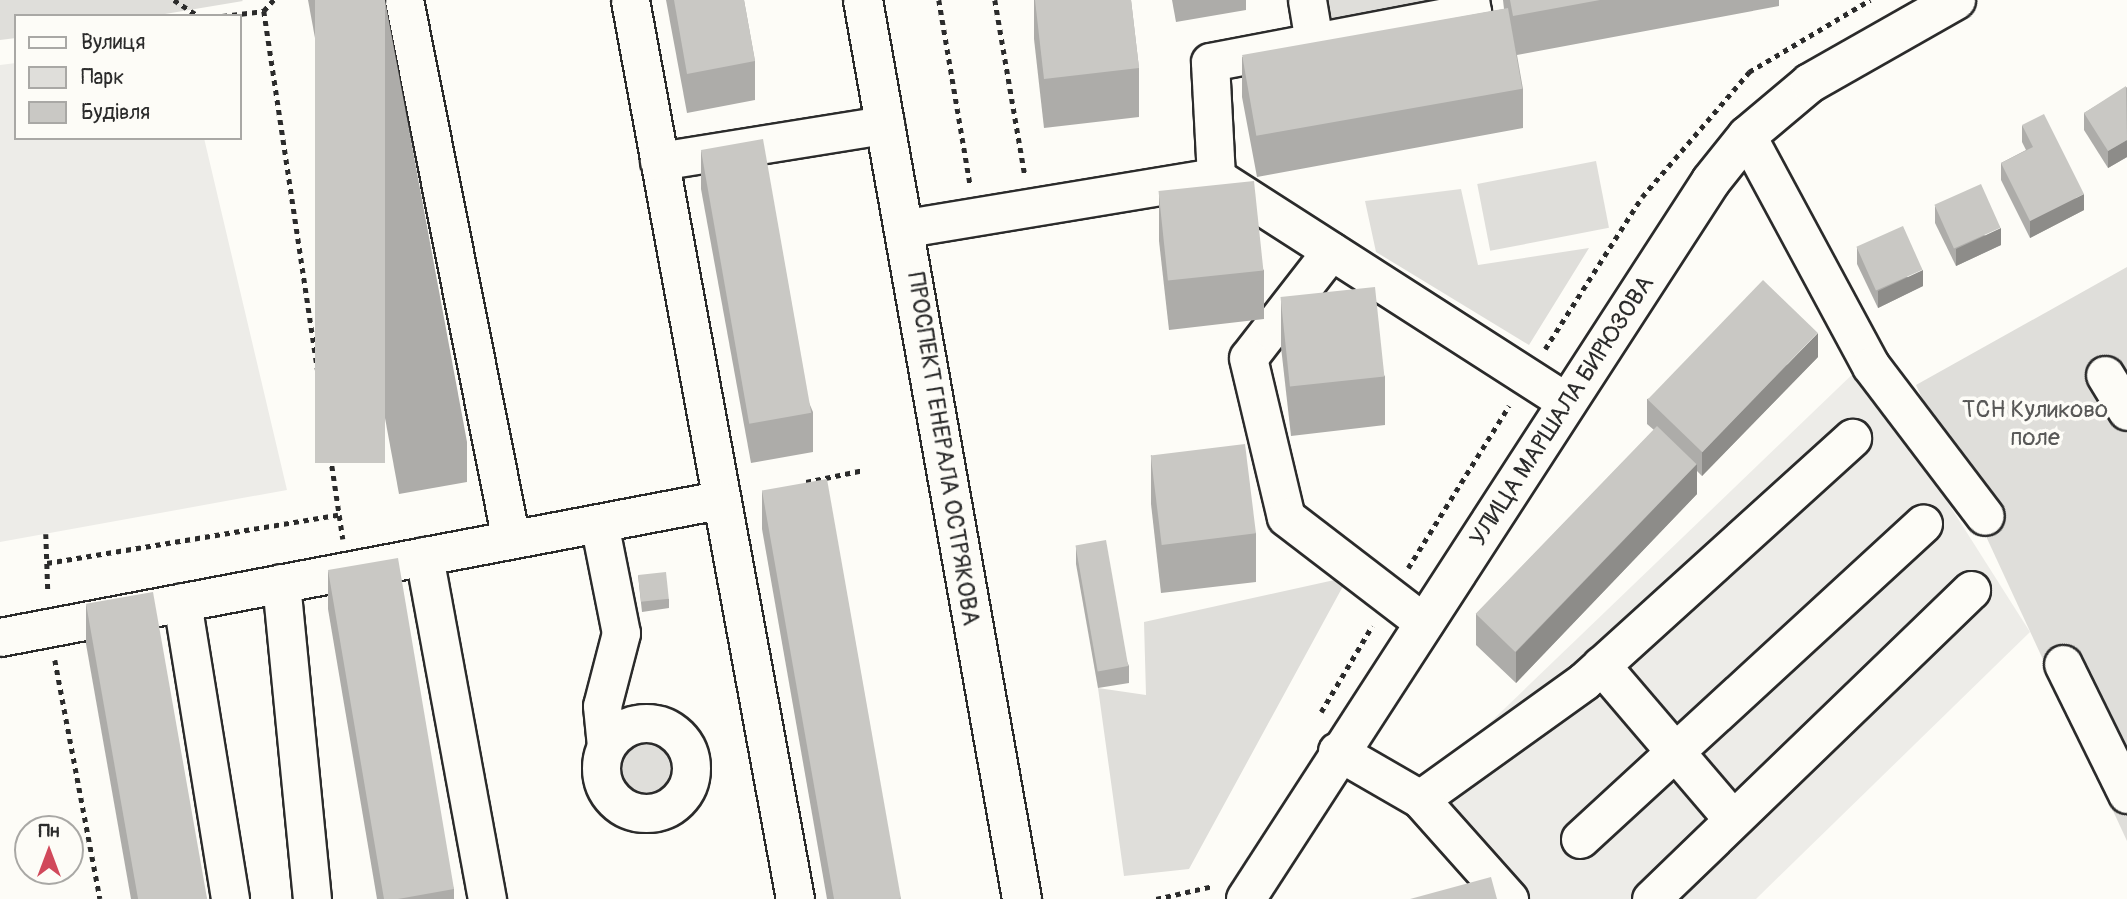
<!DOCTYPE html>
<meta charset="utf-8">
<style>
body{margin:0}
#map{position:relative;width:2127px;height:899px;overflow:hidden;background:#fdfcf7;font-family:Pangolin,sans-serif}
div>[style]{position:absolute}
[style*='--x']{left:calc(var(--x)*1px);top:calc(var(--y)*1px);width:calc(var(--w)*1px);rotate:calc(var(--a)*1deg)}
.built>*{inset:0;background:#edece8}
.green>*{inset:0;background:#dfdeda;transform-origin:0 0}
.round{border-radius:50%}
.path>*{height:4.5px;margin-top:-2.25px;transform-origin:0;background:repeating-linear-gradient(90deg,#2b2b2b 0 5px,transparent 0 10px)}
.roads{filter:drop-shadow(2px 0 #2b2b2b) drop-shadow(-2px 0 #2b2b2b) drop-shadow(0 2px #2b2b2b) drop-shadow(0 -2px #2b2b2b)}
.minor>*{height:37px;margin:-18.5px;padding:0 18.5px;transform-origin:18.5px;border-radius:18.5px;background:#fdfcf7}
.minor>.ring{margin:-18.5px;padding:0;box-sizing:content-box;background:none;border:37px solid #fdfcf7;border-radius:50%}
.major>*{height:38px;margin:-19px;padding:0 19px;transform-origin:19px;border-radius:19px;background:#fdfcf7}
.wall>*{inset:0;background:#adaca9}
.shaded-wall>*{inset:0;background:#8d8c89}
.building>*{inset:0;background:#c9c8c4;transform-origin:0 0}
span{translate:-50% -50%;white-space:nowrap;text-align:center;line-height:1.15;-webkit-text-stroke:7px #fdfcf7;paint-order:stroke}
.park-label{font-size:24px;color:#585857}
.street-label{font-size:24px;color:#2b2b2b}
.legend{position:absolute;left:14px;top:14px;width:228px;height:126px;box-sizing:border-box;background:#fdfcf7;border:2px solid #a9a8a5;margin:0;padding:9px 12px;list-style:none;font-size:21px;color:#2b2b2b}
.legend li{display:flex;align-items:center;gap:14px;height:35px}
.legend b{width:35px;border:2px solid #a9a8a5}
.north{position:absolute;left:14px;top:815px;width:70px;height:70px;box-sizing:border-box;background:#fdfcf7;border:2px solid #a9a8a5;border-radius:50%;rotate:0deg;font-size:19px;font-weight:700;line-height:28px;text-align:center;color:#2b2b2b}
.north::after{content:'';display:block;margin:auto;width:24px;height:32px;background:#d1495b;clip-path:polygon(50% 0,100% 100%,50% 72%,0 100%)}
</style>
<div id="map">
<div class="built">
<div style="clip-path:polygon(16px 63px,16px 138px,204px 138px,287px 490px,0 542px,0 65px)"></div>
<div style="clip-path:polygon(1861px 366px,2030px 632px,1756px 899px,1522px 899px,1427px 783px)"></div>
</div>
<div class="green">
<div style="clip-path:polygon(0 0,242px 0,243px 1px,153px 16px,16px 16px,16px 38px,0 40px)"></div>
<div style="clip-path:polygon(1319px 0,1436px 0,1322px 20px)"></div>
<div style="left:1596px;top:161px;width:68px;height:121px;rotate:79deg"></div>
<div style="clip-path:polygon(1461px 189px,1478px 265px,1589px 248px,1529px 345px,1376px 252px,1365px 201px)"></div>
<div style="clip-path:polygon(2127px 267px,2127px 841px,1916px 385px)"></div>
<div style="clip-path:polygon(1348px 577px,1189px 869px,1124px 876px,1098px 688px,1146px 695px,1144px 622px)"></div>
<div class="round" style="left:615px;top:737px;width:60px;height:60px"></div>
</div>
<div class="path">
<div style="--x:174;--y:0;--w:30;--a:33"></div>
<div style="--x:274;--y:0;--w:15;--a:132"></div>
<div style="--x:264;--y:11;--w:534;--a:81.49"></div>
<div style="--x:939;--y:0;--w:186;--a:80.4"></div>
<div style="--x:995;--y:0;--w:178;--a:80.3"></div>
<div style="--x:222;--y:16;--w:42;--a:-6.8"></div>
<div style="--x:1545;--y:349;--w:180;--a:-57.5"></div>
<div style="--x:1642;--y:197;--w:165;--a:-49.4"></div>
<div style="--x:1749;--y:72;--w:141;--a:-30.8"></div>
<div style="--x:806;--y:482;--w:59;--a:-11.7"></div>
<div style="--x:46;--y:534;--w:58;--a:88"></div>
<div style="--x:47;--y:563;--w:295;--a:-9.4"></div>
<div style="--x:1408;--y:568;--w:191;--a:-58.1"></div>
<div style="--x:55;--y:660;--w:243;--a:79.3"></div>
<div style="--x:1321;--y:712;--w:100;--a:-59.3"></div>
<div style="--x:1156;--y:899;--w:58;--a:-12.8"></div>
</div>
<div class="roads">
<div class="minor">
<div style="--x:404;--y:0;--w:550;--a:78.79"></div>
<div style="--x:630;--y:0;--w:914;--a:79.6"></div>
<div style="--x:1307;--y:0;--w:43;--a:80.5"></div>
<div style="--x:1747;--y:136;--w:261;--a:61.7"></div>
<div style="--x:1871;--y:366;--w:188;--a:52.8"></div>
<div style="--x:659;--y:161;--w:229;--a:-9.1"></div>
<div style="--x:1216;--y:177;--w:115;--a:-93"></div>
<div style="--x:1210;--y:62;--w:267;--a:-10.8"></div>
<div style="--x:1472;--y:12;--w:12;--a:-99"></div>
<div style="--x:907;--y:228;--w:313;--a:-9.4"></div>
<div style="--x:1216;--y:177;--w:417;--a:32.7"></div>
<div style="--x:1331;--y:251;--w:135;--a:127.8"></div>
<div style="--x:1248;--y:358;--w:163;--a:76.6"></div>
<div style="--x:1286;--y:517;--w:174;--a:37.5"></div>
<div style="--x:2105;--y:375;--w:42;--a:58.6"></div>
<div style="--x:599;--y:523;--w:112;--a:78.7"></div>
<div style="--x:621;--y:633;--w:75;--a:104.6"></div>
<div style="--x:602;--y:706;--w:40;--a:84.3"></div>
<div style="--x:424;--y:556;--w:349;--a:79.6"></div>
<div style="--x:281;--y:583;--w:318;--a:84.4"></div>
<div style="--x:182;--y:602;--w:301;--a:80.8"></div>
<div style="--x:0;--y:637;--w:732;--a:-10.79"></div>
<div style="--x:2063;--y:664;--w:145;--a:63.8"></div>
<div style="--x:1601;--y:665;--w:199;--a:49.5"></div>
<div class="ring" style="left:601px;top:723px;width:53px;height:53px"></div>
<div style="--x:1337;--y:751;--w:96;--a:30"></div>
<div style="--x:1420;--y:799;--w:202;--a:-35.7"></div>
<div style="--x:1584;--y:681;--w:362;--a:-42.2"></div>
<div style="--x:1420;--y:799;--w:134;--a:48.3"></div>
<div style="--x:1580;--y:839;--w:466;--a:-42.6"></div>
<div style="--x:1651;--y:899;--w:445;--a:-44"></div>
</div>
<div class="major">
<div style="--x:863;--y:0;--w:913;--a:79.97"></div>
<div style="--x:1246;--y:899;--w:855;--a:-57.07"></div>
<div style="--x:1711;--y:181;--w:58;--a:-51.3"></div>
<div style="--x:1747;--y:136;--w:82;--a:-40.1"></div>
<div style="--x:1810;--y:83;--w:168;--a:-29.6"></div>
</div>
</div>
<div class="wall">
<div style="clip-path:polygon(308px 0,385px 0,467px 442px,467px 482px,399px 494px)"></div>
<div style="clip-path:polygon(666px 0,744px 0,755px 61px,755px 100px,687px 113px)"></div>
<div style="clip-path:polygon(1034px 0,1131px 0,1139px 68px,1139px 117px,1044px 128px,1034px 39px)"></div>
<div style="clip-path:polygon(1172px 0,1246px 0,1246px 10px,1176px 22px)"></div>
<div style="clip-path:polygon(1503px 0,1779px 0,1779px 6px,1517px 55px,1523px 89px,1523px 128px,1257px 177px,1242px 97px,1242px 57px,1504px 9px)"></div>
<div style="clip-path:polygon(2127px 87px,2127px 157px,2108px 168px,2084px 130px,2084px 113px)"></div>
<div style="clip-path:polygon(2022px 125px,2084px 210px,2030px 238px,2001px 180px,2001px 163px,2026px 150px,2022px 142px)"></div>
<div style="clip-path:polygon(701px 150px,813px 412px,813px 452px,751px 463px,701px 189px)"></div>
<div style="clip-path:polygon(1159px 192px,1264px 270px,1264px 319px,1169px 330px,1159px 241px)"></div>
<div style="clip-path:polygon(1935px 206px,2001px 245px,1956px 266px,1935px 223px)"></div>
<div style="clip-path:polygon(1857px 247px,1923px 286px,1878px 308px,1857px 264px)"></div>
<div style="clip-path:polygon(1281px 298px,1385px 376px,1385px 425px,1291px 436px,1281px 347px)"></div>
<div style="clip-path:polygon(1818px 357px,1702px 476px,1697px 471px,1697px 494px,1516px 683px,1476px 645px,1476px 614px,1654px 430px,1647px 424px,1647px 399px)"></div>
<div style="clip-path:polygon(1151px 455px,1256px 533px,1256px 582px,1161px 593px,1151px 504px)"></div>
<div style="clip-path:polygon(762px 490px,901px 899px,827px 899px,762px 529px)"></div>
<div style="clip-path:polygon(1076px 547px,1129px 666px,1129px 683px,1098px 688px,1076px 564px)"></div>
<div style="clip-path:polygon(328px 570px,454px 889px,454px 899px,377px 899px,328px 609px)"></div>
<div style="clip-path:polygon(638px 575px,669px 599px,669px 608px,642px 612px)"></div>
<div style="clip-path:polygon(86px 604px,207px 899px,131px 899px,86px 644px)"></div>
</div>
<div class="shaded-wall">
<div style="clip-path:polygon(2127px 140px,2127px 157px,2108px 168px,2108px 151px)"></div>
<div style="clip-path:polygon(2084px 194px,2084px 210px,2030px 238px,2030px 221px)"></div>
<div style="clip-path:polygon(2001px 228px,2001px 245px,1956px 266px,1956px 249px)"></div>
<div style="clip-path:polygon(1923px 270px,1923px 286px,1878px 308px,1878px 291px)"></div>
<div style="clip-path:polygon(1818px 333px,1818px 357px,1702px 476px,1702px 452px)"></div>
<div style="clip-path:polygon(1697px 464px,1697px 494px,1516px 683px,1516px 652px)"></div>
</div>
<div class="building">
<div style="left:315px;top:0;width:70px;height:463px"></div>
<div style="clip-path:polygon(674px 0,744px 0,755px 61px,687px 74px)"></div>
<div style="clip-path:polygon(1035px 0,1131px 0,1139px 68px,1044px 79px)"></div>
<div style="clip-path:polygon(1510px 0,1600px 0,1513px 16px)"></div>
<div style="left:1508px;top:8px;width:82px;height:270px;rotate:80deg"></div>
<div style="clip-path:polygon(2126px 86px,2127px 140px,2108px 151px,2084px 113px)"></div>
<div style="clip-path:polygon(2044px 114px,2084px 194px,2030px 221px,2001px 163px,2033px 147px,2022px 125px)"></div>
<div style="left:763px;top:139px;width:278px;height:63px;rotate:80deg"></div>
<div style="left:1254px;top:181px;width:90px;height:96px;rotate:84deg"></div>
<div style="left:1981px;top:184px;width:48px;height:51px;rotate:66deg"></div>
<div style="left:1903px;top:226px;width:48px;height:51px;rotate:66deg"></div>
<div style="left:1763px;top:280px;width:76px;height:166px;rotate:44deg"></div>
<div style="left:1375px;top:287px;width:90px;height:95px;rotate:84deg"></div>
<div style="left:1657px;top:426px;width:55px;height:261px;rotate:44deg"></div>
<div style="left:1245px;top:444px;width:90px;height:95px;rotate:83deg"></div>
<div style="left:827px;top:479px;width:426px;height:66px;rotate:80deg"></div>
<div style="left:1106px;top:540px;width:128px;height:31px;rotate:80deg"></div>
<div style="clip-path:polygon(398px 558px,454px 889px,398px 899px,384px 899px,328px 570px)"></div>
<div style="left:666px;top:572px;width:27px;height:28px;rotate:84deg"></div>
<div style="left:153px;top:592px;width:312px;height:68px;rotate:80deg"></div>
<div style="clip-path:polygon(1491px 877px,1497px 899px,1410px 899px)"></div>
</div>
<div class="park-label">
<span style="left:2035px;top:424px">ТСН Куликово<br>поле</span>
</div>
<div class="street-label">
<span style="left:1562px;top:411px;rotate:-57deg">УЛИЦА МАРШАЛА БИРЮЗОВА</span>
<span style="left:943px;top:449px;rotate:81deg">ПРОСПЕКТ ГЕНЕРАЛА ОСТРЯКОВА</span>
</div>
<ul class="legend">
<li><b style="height:9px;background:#fdfcf7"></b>Вулиця</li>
<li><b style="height:19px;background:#dfdeda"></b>Парк</li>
<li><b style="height:19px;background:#c9c8c4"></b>Будівля</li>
</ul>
<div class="north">Пн</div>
</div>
